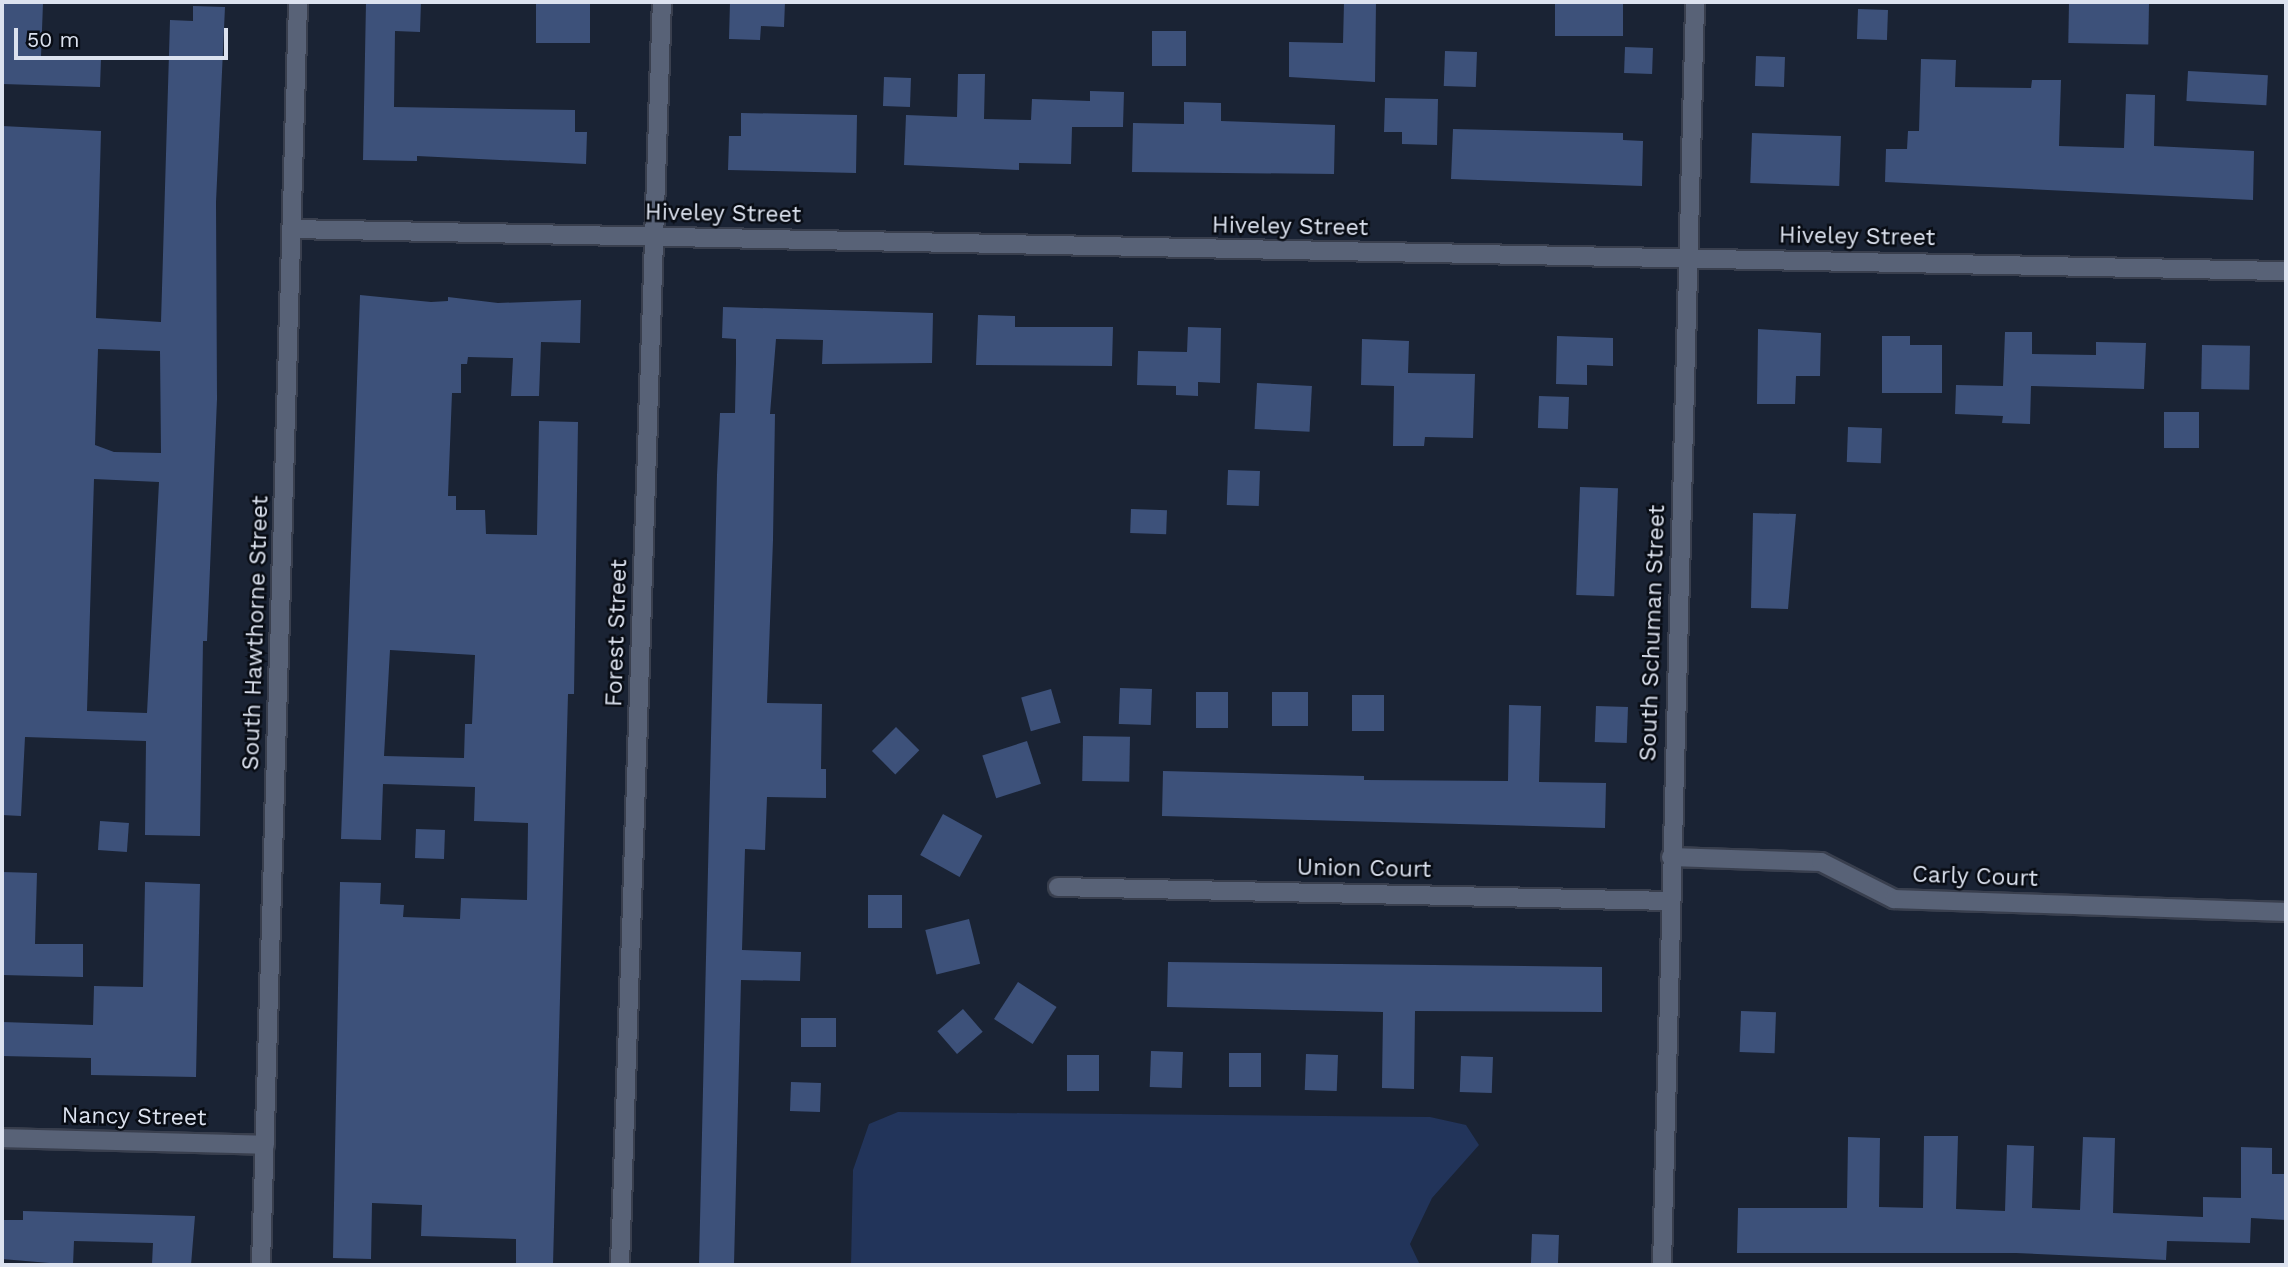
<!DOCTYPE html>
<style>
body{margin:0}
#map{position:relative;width:2288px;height:1267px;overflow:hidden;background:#1a2334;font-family:"Work Sans",sans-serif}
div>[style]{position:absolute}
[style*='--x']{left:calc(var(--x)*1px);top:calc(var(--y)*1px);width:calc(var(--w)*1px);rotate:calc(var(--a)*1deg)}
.green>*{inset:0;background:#22345a}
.building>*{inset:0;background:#3d517a;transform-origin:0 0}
.roads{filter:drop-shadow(2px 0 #393f4e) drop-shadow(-2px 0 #393f4e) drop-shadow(0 2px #393f4e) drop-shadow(0 -2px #393f4e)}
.minor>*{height:18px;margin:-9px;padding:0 9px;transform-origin:9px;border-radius:9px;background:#586277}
span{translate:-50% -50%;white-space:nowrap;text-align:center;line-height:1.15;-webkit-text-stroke:5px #080c14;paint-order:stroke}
.street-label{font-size:23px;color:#dce2ef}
.frame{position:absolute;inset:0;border:4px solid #dce2ef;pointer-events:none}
.scale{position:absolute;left:14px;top:28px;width:214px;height:32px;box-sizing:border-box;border:4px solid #dce2ef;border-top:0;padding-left:9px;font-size:21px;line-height:24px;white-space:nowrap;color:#dce2ef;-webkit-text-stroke:5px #080c14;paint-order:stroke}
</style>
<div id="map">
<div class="green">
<div style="clip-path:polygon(898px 1112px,1430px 1117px,1466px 1125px,1479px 1145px,1432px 1198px,1410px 1244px,1420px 1265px,851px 1265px,853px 1170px,869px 1124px)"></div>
</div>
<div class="building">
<div style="clip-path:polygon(3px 2px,43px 3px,41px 57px,101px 59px,100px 87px,2px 84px)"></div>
<div style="clip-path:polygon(366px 2px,421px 2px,420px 32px,395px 31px,394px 107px,575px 110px,575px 132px,587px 132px,586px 164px,417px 156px,417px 161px,363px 160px)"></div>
<div style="left:536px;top:2px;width:54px;height:41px"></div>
<div style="clip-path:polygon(730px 2px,785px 2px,784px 27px,761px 26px,760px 40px,729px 39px)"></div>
<div style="clip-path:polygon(1344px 2px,1376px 2px,1375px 82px,1289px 77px,1289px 42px,1343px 43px)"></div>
<div style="left:1555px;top:2px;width:68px;height:34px"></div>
<div style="left:2069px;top:2px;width:80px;height:41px;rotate:1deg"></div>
<div style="clip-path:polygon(evenodd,193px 6px,225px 7px,216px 202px,217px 399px,207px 641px,203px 641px,200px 836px,145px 835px,146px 741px,25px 737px,21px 816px,2px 815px,2px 126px,101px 131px,96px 318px,161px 322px,170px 20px,193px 21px,193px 6px,98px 349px,160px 351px,161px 453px,114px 452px,95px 445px,98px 349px,193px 6px,94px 479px,159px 482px,147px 713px,87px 711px,94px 479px)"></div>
<div style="left:1858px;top:9px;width:30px;height:30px;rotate:2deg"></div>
<div style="left:1152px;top:31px;width:34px;height:35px"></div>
<div style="left:1625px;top:47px;width:28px;height:26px;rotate:2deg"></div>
<div style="left:1445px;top:51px;width:32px;height:35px;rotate:2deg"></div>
<div style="left:1756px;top:56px;width:29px;height:30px;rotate:2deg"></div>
<div style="clip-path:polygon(1921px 59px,1956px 60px,1955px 87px,2031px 88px,2032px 80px,2061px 80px,2059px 146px,2124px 148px,2126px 94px,2155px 95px,2154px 146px,2254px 151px,2253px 200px,1885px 182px,1886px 149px,1907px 149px,1908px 131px,1919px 131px)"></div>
<div style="left:2188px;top:71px;width:80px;height:30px;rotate:3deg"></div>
<div style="clip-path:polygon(958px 74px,985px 74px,984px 119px,1031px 120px,1032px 99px,1090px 101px,1090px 91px,1124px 92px,1123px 127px,1072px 127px,1071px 164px,1019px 163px,1019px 170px,904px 165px,906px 115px,957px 117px)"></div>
<div style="left:884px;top:77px;width:27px;height:29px;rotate:2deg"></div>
<div style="clip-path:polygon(1385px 98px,1438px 99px,1437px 145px,1402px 144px,1402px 132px,1384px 132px)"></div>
<div style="clip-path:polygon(1184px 102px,1221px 103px,1221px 121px,1335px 125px,1334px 174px,1132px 172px,1133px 123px,1184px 124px)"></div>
<div style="clip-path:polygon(741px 113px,857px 115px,856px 173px,728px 170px,729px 136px,741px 136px)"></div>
<div style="clip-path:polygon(1453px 129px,1623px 133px,1623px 140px,1643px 141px,1642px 186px,1451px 179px)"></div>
<div style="left:1752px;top:133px;width:89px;height:50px;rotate:2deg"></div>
<div style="clip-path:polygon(evenodd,360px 295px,431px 302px,448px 301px,448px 297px,498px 303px,581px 300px,580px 343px,541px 342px,539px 396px,511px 396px,513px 358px,468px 357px,467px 364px,461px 364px,461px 393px,452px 393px,448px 496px,456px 496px,456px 510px,485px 510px,486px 534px,537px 535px,539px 421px,578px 422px,574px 694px,568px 694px,553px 1265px,516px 1265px,516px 1239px,421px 1236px,422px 1205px,372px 1203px,371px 1259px,333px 1258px,340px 882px,381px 883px,380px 904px,404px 905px,403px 917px,460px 919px,461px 898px,527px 900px,528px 823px,474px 821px,475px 787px,383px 784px,381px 840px,341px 839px,360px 295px,390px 650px,475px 655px,472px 724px,465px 724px,464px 758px,384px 756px,390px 650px)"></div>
<div style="clip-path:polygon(723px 307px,933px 313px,932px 363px,822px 364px,823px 340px,776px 339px,770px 414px,775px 414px,773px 540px,767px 703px,822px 704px,821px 769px,826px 769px,826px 798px,767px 797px,765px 850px,745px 849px,742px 950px,801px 952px,800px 981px,741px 980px,734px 1265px,699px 1265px,717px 475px,720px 413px,735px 413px,736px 362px,736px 339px,722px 338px)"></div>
<div style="clip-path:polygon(978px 315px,1015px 316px,1015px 327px,1113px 327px,1112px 366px,976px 365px)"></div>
<div style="clip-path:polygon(1188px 327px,1221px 328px,1220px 383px,1198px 382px,1198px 396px,1176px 395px,1176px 386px,1137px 385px,1138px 351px,1187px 352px)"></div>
<div style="clip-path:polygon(1758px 329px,1821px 333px,1820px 376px,1796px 376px,1795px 404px,1757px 404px)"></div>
<div style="clip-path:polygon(2005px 332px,2032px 332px,2032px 354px,2096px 355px,2096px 342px,2146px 343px,2144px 389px,2031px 386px,2030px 424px,2002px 423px,2003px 416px,1955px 414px,1956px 385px,2003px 386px)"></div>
<div style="clip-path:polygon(1557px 336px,1613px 338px,1613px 366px,1587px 365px,1587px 385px,1556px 384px)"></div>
<div style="clip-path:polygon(1882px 336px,1910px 336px,1910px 345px,1942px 345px,1942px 393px,1882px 393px)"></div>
<div style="clip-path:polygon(1362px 339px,1409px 341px,1408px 373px,1475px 374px,1473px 438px,1425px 437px,1424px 446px,1393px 446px,1394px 386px,1361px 385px)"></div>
<div style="left:2202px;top:345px;width:48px;height:44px;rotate:1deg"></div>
<div style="left:1257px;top:383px;width:55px;height:46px;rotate:3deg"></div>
<div style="left:1539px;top:396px;width:30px;height:32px;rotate:2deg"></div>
<div style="left:2164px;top:412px;width:35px;height:36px"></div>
<div style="left:1848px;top:427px;width:34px;height:35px;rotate:2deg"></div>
<div style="left:1228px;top:470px;width:32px;height:35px;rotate:2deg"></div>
<div style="left:1580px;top:487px;width:38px;height:108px;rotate:2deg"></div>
<div style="left:1131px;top:509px;width:36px;height:24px;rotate:2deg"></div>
<div style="clip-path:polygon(1753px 513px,1796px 514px,1788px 609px,1751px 608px)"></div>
<div style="left:1120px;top:688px;width:32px;height:36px;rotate:2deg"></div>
<div style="left:1051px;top:689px;width:35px;height:31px;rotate:74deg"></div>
<div style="left:1196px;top:692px;width:32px;height:36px"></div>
<div style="left:1272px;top:692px;width:36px;height:34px"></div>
<div style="left:1352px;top:695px;width:32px;height:36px"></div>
<div style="clip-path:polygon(1509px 705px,1541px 706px,1539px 782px,1606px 783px,1605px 828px,1162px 816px,1163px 771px,1364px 776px,1364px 780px,1508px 781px)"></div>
<div style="left:1596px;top:706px;width:32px;height:36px;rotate:2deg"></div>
<div style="left:896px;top:727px;width:33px;height:34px;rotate:45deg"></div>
<div style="left:1083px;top:736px;width:47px;height:45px;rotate:1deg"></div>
<div style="left:1027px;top:741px;width:45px;height:47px;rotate:72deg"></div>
<div style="left:943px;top:814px;width:45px;height:47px;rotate:29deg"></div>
<div style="left:100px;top:821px;width:29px;height:29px;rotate:4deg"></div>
<div style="left:416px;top:829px;width:29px;height:29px;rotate:2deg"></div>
<div style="clip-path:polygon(2px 872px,37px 873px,35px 944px,83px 944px,83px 977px,2px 975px)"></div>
<div style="clip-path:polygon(145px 882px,200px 884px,196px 1077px,91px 1075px,91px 1058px,2px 1056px,2px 1022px,93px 1025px,94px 986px,143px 987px)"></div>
<div style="left:868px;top:895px;width:34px;height:33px"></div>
<div style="left:969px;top:919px;width:46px;height:45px;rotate:76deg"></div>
<div style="clip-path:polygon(1168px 962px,1602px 967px,1602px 1012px,1415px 1011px,1414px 1089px,1382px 1088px,1383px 1012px,1167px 1007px)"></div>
<div style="left:1018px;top:982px;width:46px;height:44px;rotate:33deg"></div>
<div style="left:963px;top:1009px;width:30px;height:34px;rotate:49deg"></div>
<div style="left:1741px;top:1011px;width:35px;height:41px;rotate:2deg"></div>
<div style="left:801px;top:1018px;width:35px;height:29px"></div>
<div style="left:1151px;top:1051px;width:32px;height:36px;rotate:2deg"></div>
<div style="left:1229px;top:1053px;width:32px;height:34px"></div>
<div style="left:1306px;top:1054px;width:32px;height:36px;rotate:2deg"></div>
<div style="left:1067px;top:1055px;width:32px;height:36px"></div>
<div style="left:1461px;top:1056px;width:32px;height:36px;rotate:2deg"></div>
<div style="left:791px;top:1082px;width:30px;height:29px;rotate:2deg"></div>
<div style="clip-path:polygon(1924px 1136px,1958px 1136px,1956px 1209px,2005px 1211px,2007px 1145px,2034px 1146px,2032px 1208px,2080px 1210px,2083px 1137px,2115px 1138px,2113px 1213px,2203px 1217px,2203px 1197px,2241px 1198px,2241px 1147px,2272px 1148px,2272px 1174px,2286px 1174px,2286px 1220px,2251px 1218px,2250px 1243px,2167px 1241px,2166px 1260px,2016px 1253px,1737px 1253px,1738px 1208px,1847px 1208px,1848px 1137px,1880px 1138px,1879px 1207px,1923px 1208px)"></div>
<div style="clip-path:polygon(23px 1211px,195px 1216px,191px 1265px,152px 1264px,153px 1243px,74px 1241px,73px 1265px,2px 1259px,2px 1220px,23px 1220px)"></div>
<div style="left:1532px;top:1234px;width:27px;height:31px;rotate:2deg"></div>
</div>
<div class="roads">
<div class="minor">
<div style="--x:292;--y:229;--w:1994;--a:1.21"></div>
<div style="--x:1671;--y:857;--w:150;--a:1.9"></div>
<div style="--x:1821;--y:862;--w:82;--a:26.9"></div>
<div style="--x:1894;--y:899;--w:392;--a:1.9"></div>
<div style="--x:1058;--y:887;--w:612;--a:1.31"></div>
<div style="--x:2;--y:1138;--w:263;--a:1.5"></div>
<div style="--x:261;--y:1265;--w:1264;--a:-88.32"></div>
<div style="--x:620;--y:1265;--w:1264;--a:-88.1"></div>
<div style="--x:1662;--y:1265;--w:1263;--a:-88.5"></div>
</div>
</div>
<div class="street-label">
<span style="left:723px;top:214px;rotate:1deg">Hiveley Street</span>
<span style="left:1290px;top:227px;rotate:1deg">Hiveley Street</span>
<span style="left:1857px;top:237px;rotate:1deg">Hiveley Street</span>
<span style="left:256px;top:633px;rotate:-88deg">South Hawthorne Street</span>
<span style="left:617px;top:633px;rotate:-88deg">Forest Street</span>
<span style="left:1653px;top:633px;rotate:-88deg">South Schuman Street</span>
<span style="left:1364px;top:869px;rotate:1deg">Union Court</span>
<span style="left:1975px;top:877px;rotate:2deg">Carly Court</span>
<span style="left:134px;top:1117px;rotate:1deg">Nancy Street</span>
</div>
<div class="frame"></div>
<div class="scale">50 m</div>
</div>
